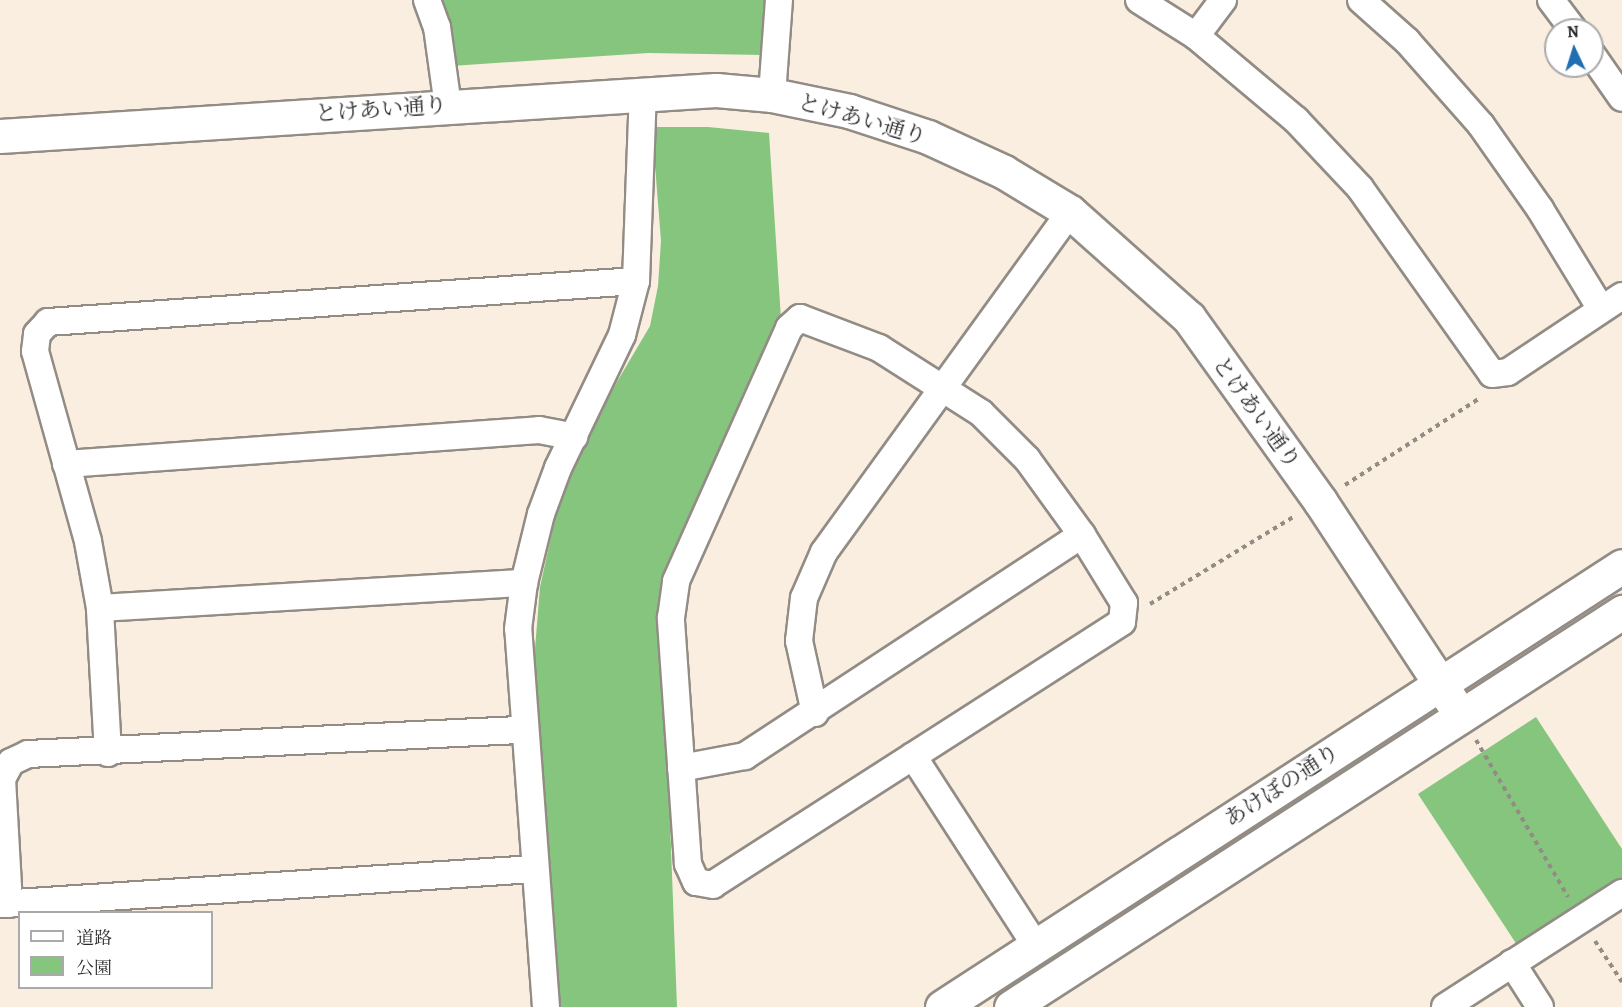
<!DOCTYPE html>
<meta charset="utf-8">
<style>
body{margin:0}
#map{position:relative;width:1622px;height:1007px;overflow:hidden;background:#f9eedf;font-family:Alegreya,"Noto Serif JP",serif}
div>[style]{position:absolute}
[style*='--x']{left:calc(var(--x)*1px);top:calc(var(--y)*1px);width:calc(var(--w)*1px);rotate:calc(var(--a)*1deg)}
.green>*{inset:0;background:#85c57d}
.path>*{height:4px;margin-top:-2px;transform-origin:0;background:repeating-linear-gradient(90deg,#928c85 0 4.5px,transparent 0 9px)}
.roads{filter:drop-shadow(2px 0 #928c85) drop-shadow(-2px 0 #928c85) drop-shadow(0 2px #928c85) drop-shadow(0 -2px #928c85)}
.street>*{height:26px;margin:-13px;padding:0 13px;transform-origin:13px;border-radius:13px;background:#fff}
.secondary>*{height:33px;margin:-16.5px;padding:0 16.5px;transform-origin:16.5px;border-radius:16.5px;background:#fff}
span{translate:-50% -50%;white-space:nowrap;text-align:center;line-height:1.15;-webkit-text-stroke:4.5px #fff;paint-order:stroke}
.street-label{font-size:22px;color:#2b2b2b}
.legend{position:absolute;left:18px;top:911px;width:195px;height:78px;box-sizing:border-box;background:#fff;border:2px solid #aaa;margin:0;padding:8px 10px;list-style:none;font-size:18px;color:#2b2b2b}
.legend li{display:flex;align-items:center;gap:12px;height:30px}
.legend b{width:30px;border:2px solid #aaa}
.north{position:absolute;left:1544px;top:18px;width:60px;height:60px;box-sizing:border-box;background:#fff;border:2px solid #aaa;border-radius:50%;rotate:356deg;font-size:16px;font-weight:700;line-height:24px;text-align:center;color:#2b2b2b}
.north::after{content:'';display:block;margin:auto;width:21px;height:27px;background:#1f6fb2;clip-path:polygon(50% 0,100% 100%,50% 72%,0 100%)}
</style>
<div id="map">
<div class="green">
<div style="clip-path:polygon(441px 0,768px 0,767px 55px,648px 53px,451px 66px,451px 28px)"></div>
<div style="clip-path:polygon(652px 127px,708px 127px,769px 133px,781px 319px,663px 636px,677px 1007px,557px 1007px,534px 661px,540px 587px,558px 505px,588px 431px,650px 326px,658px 286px,661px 241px)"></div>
<div style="clip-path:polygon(1536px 717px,1622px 849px,1622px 886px,1521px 951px,1418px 794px)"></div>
</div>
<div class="path">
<div style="--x:1345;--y:485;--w:161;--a:-32.8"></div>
<div style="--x:1150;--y:604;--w:170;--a:-31.3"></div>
<div style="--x:1476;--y:740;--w:182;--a:59.6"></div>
<div style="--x:1595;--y:941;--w:49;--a:56.6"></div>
</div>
<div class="roads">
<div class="street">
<div style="--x:427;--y:0;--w:29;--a:70"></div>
<div style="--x:437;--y:27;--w:80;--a:82.1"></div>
<div style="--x:1139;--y:0;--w:67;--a:32.3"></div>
<div style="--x:1196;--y:36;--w:131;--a:40"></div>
<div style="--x:1296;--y:120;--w:93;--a:46.7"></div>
<div style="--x:1360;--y:188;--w:228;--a:54.6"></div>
<div style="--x:1492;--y:374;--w:16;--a:-7"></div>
<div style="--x:1508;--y:372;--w:137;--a:-33.7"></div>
<div style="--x:1361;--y:0;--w:62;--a:41.7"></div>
<div style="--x:1407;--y:41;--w:112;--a:48.6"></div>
<div style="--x:1481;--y:125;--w:103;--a:54.9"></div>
<div style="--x:1540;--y:209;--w:117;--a:58.6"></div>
<div style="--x:1551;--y:0;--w:38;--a:53"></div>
<div style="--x:1196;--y:36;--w:45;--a:-53.1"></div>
<div style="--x:1592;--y:55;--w:52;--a:55.1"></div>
<div style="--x:772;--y:95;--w:95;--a:-85.8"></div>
<div style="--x:800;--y:318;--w:85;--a:20.8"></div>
<div style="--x:879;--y:348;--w:121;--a:32.5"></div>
<div style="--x:981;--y:413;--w:65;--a:45"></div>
<div style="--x:1027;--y:459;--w:94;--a:54.1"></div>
<div style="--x:1082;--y:535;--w:80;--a:58.3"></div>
<div style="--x:1124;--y:603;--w:19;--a:96"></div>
<div style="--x:1122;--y:622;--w:486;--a:147.3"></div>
<div style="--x:713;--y:885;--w:17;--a:-170"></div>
<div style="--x:696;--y:882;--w:20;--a:-114"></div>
<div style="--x:688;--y:864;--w:247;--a:-94"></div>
<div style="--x:671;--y:618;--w:37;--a:-82"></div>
<div style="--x:676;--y:581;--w:277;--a:-65.9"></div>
<div style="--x:789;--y:328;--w:15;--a:-42"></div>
<div style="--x:66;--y:464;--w:474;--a:-4.1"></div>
<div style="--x:539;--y:430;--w:36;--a:11"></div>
<div style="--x:100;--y:608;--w:425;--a:-3.4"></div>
<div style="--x:815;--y:713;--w:74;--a:-102.5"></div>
<div style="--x:799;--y:641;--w:43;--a:-83.4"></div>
<div style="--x:804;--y:598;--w:50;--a:-66.5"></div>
<div style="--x:824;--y:552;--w:420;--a:-54.1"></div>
<div style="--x:108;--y:753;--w:145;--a:-93.2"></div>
<div style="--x:100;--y:608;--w:68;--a:-100.2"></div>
<div style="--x:88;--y:541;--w:197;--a:-105.6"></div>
<div style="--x:35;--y:351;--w:17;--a:-83"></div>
<div style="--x:37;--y:334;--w:16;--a:-47"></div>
<div style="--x:48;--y:322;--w:589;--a:-3.99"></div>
<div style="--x:913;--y:756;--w:226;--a:57.1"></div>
<div style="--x:681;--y:768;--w:65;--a:-10.6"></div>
<div style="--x:745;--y:756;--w:403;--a:-33.3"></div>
<div style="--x:0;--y:904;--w:535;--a:-3.75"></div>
<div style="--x:9;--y:904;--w:125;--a:-93.2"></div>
<div style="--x:2;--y:779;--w:19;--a:-62"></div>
<div style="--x:11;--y:762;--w:19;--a:-25"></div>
<div style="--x:28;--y:754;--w:496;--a:-2.8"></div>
<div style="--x:1512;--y:963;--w:52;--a:57.5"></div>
<div style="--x:546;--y:1007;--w:379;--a:-94.2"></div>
<div style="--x:518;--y:629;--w:46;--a:-82.6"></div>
<div style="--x:524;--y:583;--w:71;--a:-76.2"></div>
<div style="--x:541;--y:514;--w:49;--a:-69.7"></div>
<div style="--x:558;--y:468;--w:148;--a:-64.3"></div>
<div style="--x:622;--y:335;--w:56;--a:-75.5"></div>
<div style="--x:636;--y:281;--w:189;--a:-87.9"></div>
<div style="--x:1445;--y:1007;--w:211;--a:-32.8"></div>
</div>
<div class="secondary">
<div style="--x:0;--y:136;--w:717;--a:-3.68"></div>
<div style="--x:716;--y:90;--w:56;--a:5.1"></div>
<div style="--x:772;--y:95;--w:79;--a:11.7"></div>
<div style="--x:849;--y:111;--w:83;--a:18.2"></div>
<div style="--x:928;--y:137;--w:84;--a:24.7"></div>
<div style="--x:1004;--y:172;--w:77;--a:31.2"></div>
<div style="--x:1070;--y:212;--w:159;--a:41.7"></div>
<div style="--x:1189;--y:318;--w:225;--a:54.4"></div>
<div style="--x:1320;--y:501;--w:255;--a:56.7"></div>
<div style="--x:942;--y:1007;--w:810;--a:-32.96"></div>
<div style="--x:1011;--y:1007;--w:728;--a:-32.88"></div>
</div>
</div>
<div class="street-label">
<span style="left:381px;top:110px;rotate:-4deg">とけあい通り</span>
<span style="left:862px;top:120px;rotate:16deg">とけあい通り</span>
<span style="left:1256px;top:413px;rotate:54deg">とけあい通り</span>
<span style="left:1282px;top:786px;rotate:-33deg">あけぼの通り</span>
</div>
<ul class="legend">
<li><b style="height:8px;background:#fff"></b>道路</li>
<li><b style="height:16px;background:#85c57d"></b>公園</li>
</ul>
<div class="north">N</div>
</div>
